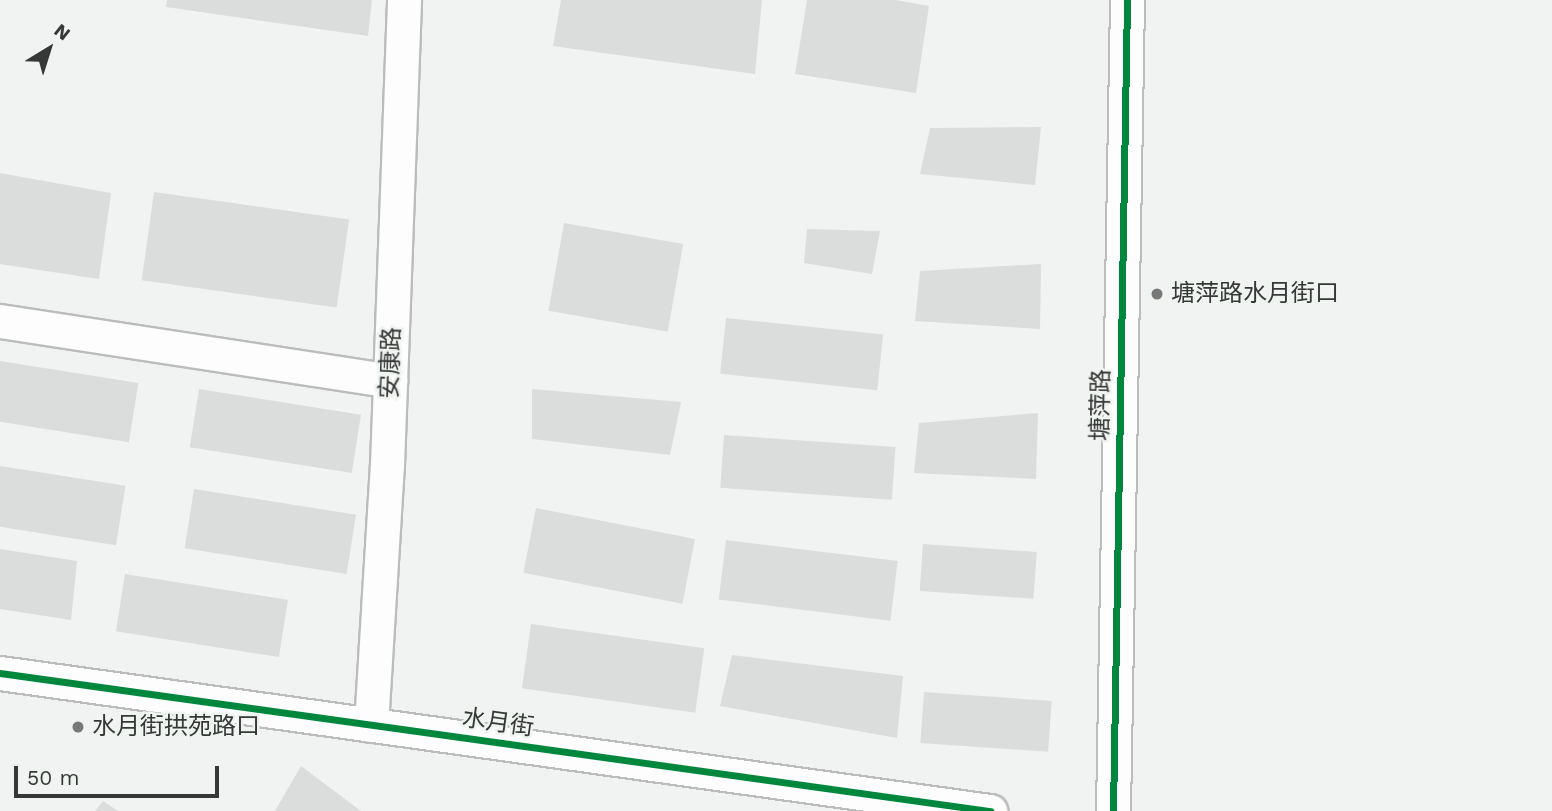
<!DOCTYPE html>
<meta charset="utf-8">
<style>
body{margin:0}
#map{position:relative;width:1552px;height:811px;overflow:hidden;background:#f1f3f2;font-family:"Work Sans","Noto Sans SC",sans-serif}
div>[style]{position:absolute}
[style*='--x']{left:calc(var(--x)*1px);top:calc(var(--y)*1px);width:calc(var(--w)*1px);rotate:calc(var(--a)*1deg)}
.building>*{inset:0;background:#dbdcdc;transform-origin:0 0}
.roads{filter:drop-shadow(2px 0 #bbbdbc) drop-shadow(-2px 0 #bbbdbc) drop-shadow(0 2px #bbbdbc) drop-shadow(0 -2px #bbbdbc)}
.minor>*{height:33px;margin:-16.5px;padding:0 16.5px;transform-origin:16.5px;border-radius:16.5px;background:#fdfdfd}
.cycleway>*{height:7px;margin:-3.5px;padding:0 3.5px;transform-origin:3.5px;border-radius:3.5px;background:#00873e}
.dots>*{width:19px;height:19px;translate:-50% -50%;box-sizing:border-box;border:4px solid #f0f4f1;border-radius:50%}
span{translate:-50% -50%;white-space:nowrap;text-align:center;line-height:1.15;-webkit-text-stroke:5px #f0f4f1;paint-order:stroke}
.poi-label{font-size:24px;color:#363837}
.left{translate:0 -50%;text-align:left}
.street-label{font-size:24px;color:#363837}
.north{position:absolute;left:14px;top:14px;width:70px;height:70px;-webkit-text-stroke:5px #f0f4f1;paint-order:stroke;rotate:38deg;font-size:19px;font-weight:700;line-height:28px;text-align:center;color:#363837}
.north::after{content:'';display:block;margin:auto;width:24px;height:32px;background:#363837;clip-path:polygon(50% 0,100% 100%,50% 72%,0 100%)}
.scale{position:absolute;left:14px;top:766px;width:205px;height:32px;box-sizing:border-box;border:4px solid #363837;border-top:0;padding-left:9px;font-size:21px;line-height:24px;white-space:nowrap;color:#363837;-webkit-text-stroke:5px #f0f4f1;paint-order:stroke}
</style>
<div id="map">
<div class="building">
<div style="clip-path:polygon(167px 0,372px 0,368px 36px,166px 7px)"></div>
<div style="clip-path:polygon(561px 0,762px 0,755px 74px,553px 46px)"></div>
<div style="clip-path:polygon(807px 0,896px 0,929px 6px,916px 93px,795px 74px)"></div>
<div style="clip-path:polygon(1041px 127px,1035px 185px,920px 174px,930px 128px)"></div>
<div style="clip-path:polygon(0 173px,111px 193px,99px 279px,0 264px)"></div>
<div style="left:154px;top:192px;width:197px;height:89px;rotate:8deg"></div>
<div style="left:564px;top:223px;width:121px;height:89px;rotate:10deg"></div>
<div style="clip-path:polygon(807px 229px,880px 231px,872px 274px,804px 263px)"></div>
<div style="clip-path:polygon(1041px 264px,1040px 329px,915px 321px,920px 271px)"></div>
<div style="left:726px;top:318px;width:158px;height:56px;rotate:6deg"></div>
<div style="left:0;top:361px;width:140px;height:60px;rotate:9deg"></div>
<div style="left:199px;top:389px;width:164px;height:59px;rotate:9deg"></div>
<div style="clip-path:polygon(532px 389px,681px 402px,670px 455px,532px 439px)"></div>
<div style="clip-path:polygon(1038px 413px,1036px 479px,914px 473px,919px 423px)"></div>
<div style="left:724px;top:435px;width:172px;height:53px;rotate:4deg"></div>
<div style="left:0;top:466px;width:127px;height:60px;rotate:9deg"></div>
<div style="left:194px;top:489px;width:164px;height:60px;rotate:9deg"></div>
<div style="left:536px;top:508px;width:162px;height:66px;rotate:11deg"></div>
<div style="left:726px;top:540px;width:173px;height:60px;rotate:7deg"></div>
<div style="left:923px;top:544px;width:114px;height:47px;rotate:4deg"></div>
<div style="clip-path:polygon(0 549px,77px 561px,71px 620px,0 609px)"></div>
<div style="left:125px;top:574px;width:165px;height:58px;rotate:9deg"></div>
<div style="left:531px;top:624px;width:175px;height:65px;rotate:8deg"></div>
<div style="clip-path:polygon(732px 655px,903px 676px,897px 738px,720px 706px)"></div>
<div style="left:924px;top:692px;width:128px;height:51px;rotate:4deg"></div>
<div style="clip-path:polygon(301px 766px,361px 811px,275px 811px)"></div>
<div style="clip-path:polygon(103px 801px,118px 811px,95px 811px)"></div>
</div>
<div class="roads">
<div class="minor">
<div style="--x:0;--y:321;--w:395;--a:8.7"></div>
<div style="--x:0;--y:673;--w:1000;--a:7.94"></div>
<div style="--x:371;--y:725;--w:260;--a:-86.5"></div>
<div style="--x:387;--y:465;--w:465;--a:-87.9"></div>
<div style="--x:1113;--y:811;--w:811;--a:-89.01"></div>
</div>
</div>
<div class="cycleway">
<div style="--x:0;--y:673;--w:1000;--a:7.94"></div>
<div style="--x:1113;--y:811;--w:811;--a:-89.01"></div>
</div>
<div class="dots">
<div style="left:1157px;top:294px;background:#777978"></div>
<div style="left:78px;top:727px;background:#777978"></div>
</div>
<div class="poi-label">
<span class="left" style="left:1171px;top:294px">塘萍路水月街口</span>
<span class="left" style="left:92px;top:727px">水月街拱苑路口</span>
</div>
<div class="street-label">
<span style="left:391px;top:363px;rotate:-88deg">安康路</span>
<span style="left:1101px;top:405px;rotate:-89deg">塘萍路</span>
<span style="left:498px;top:723px;rotate:8deg">水月街</span>
</div>
<div class="north">N</div>
<div class="scale">50 m</div>
</div>
